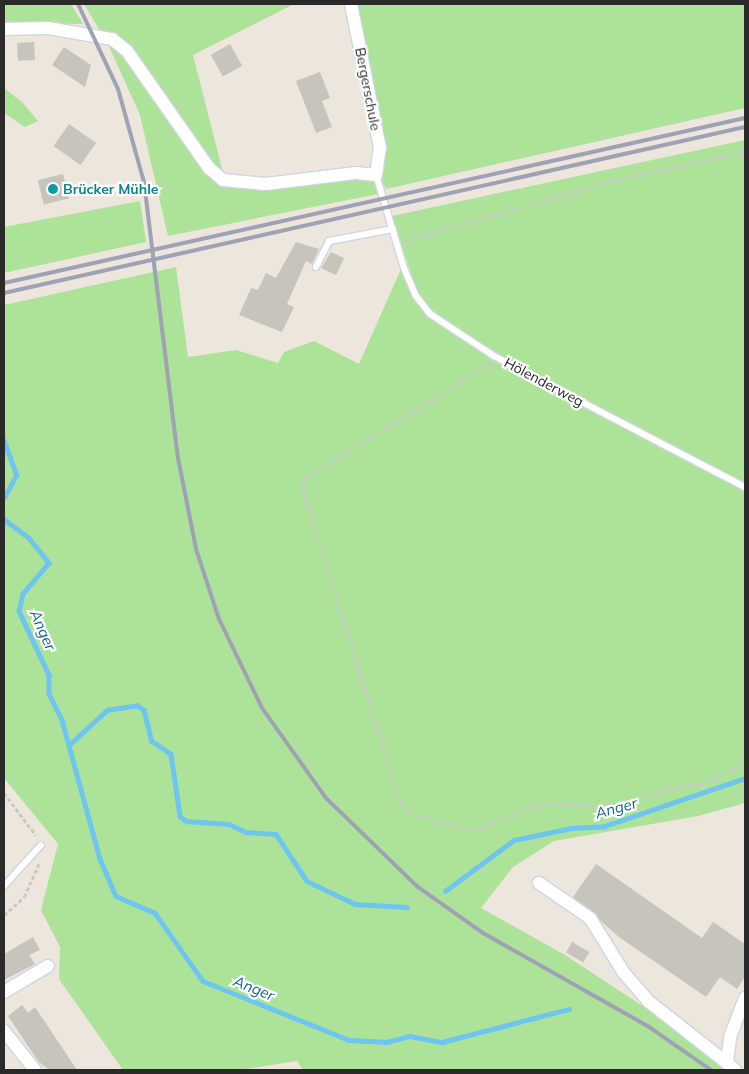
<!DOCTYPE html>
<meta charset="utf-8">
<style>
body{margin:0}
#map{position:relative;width:749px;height:1074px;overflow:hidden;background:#ece6dc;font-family:Mulish,sans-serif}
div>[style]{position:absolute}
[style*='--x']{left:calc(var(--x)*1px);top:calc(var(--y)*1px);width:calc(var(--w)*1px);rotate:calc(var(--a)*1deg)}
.green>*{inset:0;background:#ade398}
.stream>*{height:4.5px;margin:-2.25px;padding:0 2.25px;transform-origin:2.25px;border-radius:2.25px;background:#6ec5ef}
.building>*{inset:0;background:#c7c4bb;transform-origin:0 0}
.path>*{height:2.5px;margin-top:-1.25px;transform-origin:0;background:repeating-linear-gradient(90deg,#c8c8c8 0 4px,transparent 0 6.5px)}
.roads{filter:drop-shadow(1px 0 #d1d4e3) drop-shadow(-1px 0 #d1d4e3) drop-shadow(0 1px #d1d4e3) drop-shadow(0 -1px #d1d4e3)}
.service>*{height:6px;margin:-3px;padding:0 3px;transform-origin:3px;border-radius:3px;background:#fff}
.minor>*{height:12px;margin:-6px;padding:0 6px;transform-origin:6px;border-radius:6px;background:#fff}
.rail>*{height:4px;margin:-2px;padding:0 2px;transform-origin:2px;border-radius:2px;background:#9fa1b5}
.dots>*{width:14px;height:14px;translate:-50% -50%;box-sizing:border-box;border:2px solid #fff;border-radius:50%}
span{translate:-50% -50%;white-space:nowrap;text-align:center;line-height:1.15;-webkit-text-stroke:4.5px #fff;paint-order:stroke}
.street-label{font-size:14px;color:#2a2a2a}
.culture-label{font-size:14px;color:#0d838f;font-weight:700}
.left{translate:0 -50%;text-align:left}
.water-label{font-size:15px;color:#0c629c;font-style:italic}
.frame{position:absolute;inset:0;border:5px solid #2a2a2a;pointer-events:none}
</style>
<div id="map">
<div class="green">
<div style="clip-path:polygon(4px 4px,71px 4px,83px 24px,4px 23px)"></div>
<div style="clip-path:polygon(84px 4px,294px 4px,193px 55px,224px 177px,210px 167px,115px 35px,99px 29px)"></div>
<div style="clip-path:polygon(353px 4px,745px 4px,745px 108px,386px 189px,378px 174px)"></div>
<div style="clip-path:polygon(112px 41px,222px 181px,375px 177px,383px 193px,168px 236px,140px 115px,107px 42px)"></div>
<div style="clip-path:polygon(4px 88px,23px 103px,38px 121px,25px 127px,4px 113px)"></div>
<div style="clip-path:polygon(745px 140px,745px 803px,698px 816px,554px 841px,513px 867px,481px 908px,565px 955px,740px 1070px,303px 1070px,297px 1061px,240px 1070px,123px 1070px,59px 979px,60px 947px,41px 910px,58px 844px,4px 778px,4px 305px,176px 267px,188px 357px,236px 350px,278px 363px,284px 352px,314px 341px,359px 364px,401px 269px,428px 315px,492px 357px,431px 312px,418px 295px,392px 216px)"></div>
<div style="clip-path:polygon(140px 201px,146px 242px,4px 273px,4px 227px)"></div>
</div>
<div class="stream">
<div style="--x:4;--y:440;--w:37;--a:70"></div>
<div style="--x:17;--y:475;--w:26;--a:119"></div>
<div style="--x:4;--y:519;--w:31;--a:37"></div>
<div style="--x:29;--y:538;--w:32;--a:51"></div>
<div style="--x:49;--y:563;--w:40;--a:130"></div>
<div style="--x:23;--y:594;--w:17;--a:103"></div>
<div style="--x:19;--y:611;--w:71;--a:64.9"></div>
<div style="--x:49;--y:675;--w:19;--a:90"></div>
<div style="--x:49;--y:694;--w:29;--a:63"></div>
<div style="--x:62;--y:720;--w:144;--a:74.7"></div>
<div style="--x:100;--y:859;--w:40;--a:66.6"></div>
<div style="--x:116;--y:896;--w:43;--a:23.6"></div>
<div style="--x:155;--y:913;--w:83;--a:54.8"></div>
<div style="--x:203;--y:981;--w:157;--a:22"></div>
<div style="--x:349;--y:1040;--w:38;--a:3"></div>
<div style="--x:387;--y:1042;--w:24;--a:-15"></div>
<div style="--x:410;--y:1036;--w:33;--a:11"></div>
<div style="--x:442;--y:1042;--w:131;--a:-14.6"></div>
<div style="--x:69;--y:745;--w:52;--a:-42.6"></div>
<div style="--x:107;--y:710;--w:30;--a:-9"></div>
<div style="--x:137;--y:705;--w:9;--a:36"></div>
<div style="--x:144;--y:710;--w:32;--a:76"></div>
<div style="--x:152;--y:741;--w:23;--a:34"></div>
<div style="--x:171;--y:754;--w:63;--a:81.7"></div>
<div style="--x:180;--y:816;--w:8;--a:40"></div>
<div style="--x:186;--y:821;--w:43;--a:4"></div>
<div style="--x:229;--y:824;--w:19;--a:25"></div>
<div style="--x:246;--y:832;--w:30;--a:4"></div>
<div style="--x:276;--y:834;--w:56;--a:56.6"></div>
<div style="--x:307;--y:881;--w:53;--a:25.6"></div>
<div style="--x:355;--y:904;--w:52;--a:3.3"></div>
<div style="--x:445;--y:891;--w:86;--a:-36.5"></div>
<div style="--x:514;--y:840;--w:58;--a:-11.9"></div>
<div style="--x:571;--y:828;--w:34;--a:-3"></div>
<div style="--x:605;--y:826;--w:148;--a:-18.9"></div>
</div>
<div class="building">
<div style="left:34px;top:42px;width:18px;height:17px;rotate:87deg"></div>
<div style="left:230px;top:44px;width:25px;height:22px;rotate:61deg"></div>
<div style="clip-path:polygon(64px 47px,91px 65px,85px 87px,52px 65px)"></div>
<div style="clip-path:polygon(320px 72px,330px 98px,322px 101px,332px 127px,316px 133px,296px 81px)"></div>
<div style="left:69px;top:124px;width:33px;height:27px;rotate:35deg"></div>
<div style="left:63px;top:174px;width:25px;height:26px;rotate:76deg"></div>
<div style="clip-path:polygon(296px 242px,319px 249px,312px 264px,306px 261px,287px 304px,294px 307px,282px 332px,239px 315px,251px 288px,258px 290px,266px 273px,276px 278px)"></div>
<div style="clip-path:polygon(331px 252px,344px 258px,336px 275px,321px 268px)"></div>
<div style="clip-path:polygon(596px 864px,702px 938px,713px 922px,745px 944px,745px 977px,737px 989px,720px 977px,706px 997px,619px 937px,573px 897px)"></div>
<div style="clip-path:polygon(33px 937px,40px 950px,29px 955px,35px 964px,4px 980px,4px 954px)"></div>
<div style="left:572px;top:942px;width:20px;height:12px;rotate:30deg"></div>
<div style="clip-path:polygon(22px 1005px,28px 1013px,35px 1007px,77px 1070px,49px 1070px,38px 1061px,8px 1016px)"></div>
</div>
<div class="path">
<div style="--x:406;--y:241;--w:215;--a:-16.2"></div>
<div style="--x:612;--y:181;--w:136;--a:-12.3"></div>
<div style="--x:491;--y:364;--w:217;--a:148.4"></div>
<div style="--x:306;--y:478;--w:11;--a:105"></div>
<div style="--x:303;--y:489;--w:329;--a:72.7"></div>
<div style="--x:401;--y:803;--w:13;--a:48"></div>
<div style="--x:410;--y:813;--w:66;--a:15.7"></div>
<div style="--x:474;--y:831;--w:70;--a:-22.6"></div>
<div style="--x:539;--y:804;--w:85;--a:1.3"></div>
<div style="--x:624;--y:806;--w:47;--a:-21.1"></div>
<div style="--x:668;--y:789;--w:42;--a:-9.7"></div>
<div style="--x:709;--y:782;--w:41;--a:-27.8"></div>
<div style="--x:4;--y:793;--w:53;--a:52.7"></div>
<div style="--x:4;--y:915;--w:27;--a:-42"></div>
<div style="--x:24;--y:897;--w:36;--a:-66"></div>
</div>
<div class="roads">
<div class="service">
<div style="--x:376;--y:175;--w:97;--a:73.2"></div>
<div style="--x:404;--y:268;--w:30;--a:67"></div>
<div style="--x:416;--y:296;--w:23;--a:52"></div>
<div style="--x:430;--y:314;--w:77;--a:33.3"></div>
<div style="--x:494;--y:356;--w:283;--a:27.6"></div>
<div style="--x:316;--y:267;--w:29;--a:-63"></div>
<div style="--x:329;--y:241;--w:65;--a:-10.6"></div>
<div style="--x:4;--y:886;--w:55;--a:-47.9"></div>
</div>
<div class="minor">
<div style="--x:4;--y:29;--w:44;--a:-1.3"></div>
<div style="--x:48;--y:28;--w:65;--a:9.8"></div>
<div style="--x:112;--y:39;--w:19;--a:39"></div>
<div style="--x:127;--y:51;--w:143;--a:55"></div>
<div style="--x:209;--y:168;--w:18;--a:41"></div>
<div style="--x:223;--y:180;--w:43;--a:5.3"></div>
<div style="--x:266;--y:184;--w:91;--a:-7"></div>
<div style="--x:356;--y:173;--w:20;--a:6"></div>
<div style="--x:376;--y:175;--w:27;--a:-82"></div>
<div style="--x:380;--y:148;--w:147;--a:-101.4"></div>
<div style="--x:539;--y:883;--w:62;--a:34.5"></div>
<div style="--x:590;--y:918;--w:65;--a:58.3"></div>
<div style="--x:624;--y:973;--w:37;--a:49"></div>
<div style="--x:648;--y:1001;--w:100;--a:38.1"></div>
<div style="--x:4;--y:992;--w:51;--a:-30.6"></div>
<div style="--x:4;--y:1031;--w:50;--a:51.5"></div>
<div style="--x:735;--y:1070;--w:11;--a:-139"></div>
<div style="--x:727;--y:1063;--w:26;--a:-83"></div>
<div style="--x:730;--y:1037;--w:42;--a:-69"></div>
</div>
</div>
<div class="rail">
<div style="--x:78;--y:4;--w:94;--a:64.8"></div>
<div style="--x:118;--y:89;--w:97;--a:74.4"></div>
<div style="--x:144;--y:182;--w:278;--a:83"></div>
<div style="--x:178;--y:458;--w:93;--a:78.8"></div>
<div style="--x:196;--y:549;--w:74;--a:71.8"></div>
<div style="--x:219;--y:619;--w:99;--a:64.2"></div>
<div style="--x:262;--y:708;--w:110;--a:54.6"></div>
<div style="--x:326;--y:798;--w:128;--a:44.1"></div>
<div style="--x:418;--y:887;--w:80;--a:35.3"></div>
<div style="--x:483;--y:933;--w:191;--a:29.5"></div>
<div style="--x:649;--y:1027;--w:75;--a:34.7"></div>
<div style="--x:4;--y:283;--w:759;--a:-12.55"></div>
<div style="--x:4;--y:293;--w:759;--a:-12.63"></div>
</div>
<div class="dots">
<div style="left:53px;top:189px;background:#0f9aa8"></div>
</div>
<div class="street-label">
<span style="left:368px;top:89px;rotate:79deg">Bergerschule</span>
<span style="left:544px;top:382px;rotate:28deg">Hölenderweg</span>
</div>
<div class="culture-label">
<span class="left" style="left:63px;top:189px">Brücker Mühle</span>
</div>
<div class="water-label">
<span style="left:43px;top:630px;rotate:66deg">Anger</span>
<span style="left:616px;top:808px;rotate:-15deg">Anger</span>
<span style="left:254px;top:988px;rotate:22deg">Anger</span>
</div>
<div class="frame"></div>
</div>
